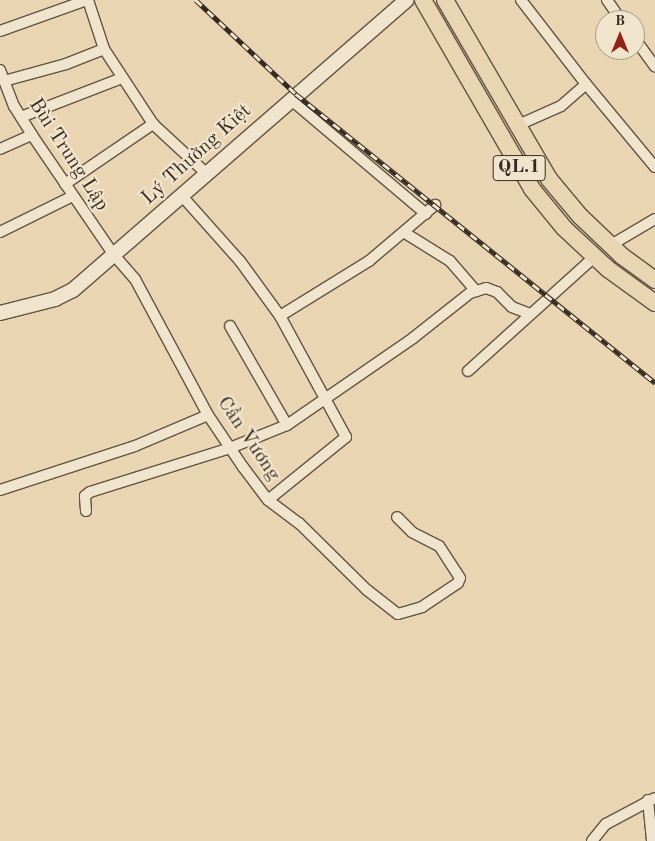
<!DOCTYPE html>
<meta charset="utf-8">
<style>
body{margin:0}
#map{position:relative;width:655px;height:841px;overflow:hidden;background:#e9d5b1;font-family:"Old Standard TT",serif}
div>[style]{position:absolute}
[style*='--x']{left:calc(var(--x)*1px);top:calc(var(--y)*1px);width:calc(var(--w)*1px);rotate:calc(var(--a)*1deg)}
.roads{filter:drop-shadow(1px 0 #605545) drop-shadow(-1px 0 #605545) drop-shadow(0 1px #605545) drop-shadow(0 -1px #605545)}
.minor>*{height:10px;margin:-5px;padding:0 5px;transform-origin:5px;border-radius:5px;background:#f1e4cc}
.secondary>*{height:14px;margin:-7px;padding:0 7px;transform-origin:7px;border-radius:7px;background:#f1e4cc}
.trunk>*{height:16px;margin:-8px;padding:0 8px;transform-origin:8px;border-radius:8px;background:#e9d5b1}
.rail>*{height:4.5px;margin-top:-2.25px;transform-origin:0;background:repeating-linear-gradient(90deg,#f1e4cc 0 8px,#332a21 0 16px);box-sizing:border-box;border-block:1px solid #332a21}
span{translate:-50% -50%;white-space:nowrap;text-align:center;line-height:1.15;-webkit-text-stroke:4.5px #f1e4cc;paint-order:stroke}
.shield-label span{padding:1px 4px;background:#f1e4cc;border:1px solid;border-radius:4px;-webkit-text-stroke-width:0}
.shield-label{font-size:19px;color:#332a21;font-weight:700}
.street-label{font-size:20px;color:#332a21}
.north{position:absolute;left:595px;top:10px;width:50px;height:50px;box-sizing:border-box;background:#f1e4cc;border:1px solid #a59a88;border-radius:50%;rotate:0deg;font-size:14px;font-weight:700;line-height:20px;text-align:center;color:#332a21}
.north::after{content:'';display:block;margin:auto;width:18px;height:22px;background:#8f2418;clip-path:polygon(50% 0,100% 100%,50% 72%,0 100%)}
</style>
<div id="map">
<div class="roads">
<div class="minor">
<div style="--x:88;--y:0;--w:52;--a:71.9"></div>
<div style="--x:104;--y:49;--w:90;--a:56.8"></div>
<div style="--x:153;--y:124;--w:74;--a:42.8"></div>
<div style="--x:521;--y:0;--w:106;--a:52.3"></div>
<div style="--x:586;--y:84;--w:108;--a:50.3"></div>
<div style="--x:607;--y:0;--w:24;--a:55"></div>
<div style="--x:0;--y:31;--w:92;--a:-19.6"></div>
<div style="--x:635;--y:39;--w:34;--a:54"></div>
<div style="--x:0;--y:70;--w:39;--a:69"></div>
<div style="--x:14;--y:106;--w:34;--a:58"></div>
<div style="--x:32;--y:135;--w:145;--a:55.7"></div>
<div style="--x:114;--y:255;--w:32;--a:49"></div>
<div style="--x:135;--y:279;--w:154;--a:61.8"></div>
<div style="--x:208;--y:415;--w:63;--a:56.1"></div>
<div style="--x:243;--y:467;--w:41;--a:52.9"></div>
<div style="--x:268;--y:500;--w:39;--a:37"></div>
<div style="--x:299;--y:523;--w:95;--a:44.6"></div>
<div style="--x:367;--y:590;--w:39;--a:38"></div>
<div style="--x:398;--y:614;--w:25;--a:-16"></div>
<div style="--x:422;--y:607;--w:43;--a:-33.7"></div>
<div style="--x:458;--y:583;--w:5;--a:-68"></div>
<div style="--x:460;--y:578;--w:38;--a:-123"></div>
<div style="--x:439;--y:546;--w:30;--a:-153"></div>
<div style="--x:412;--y:532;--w:21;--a:-135"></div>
<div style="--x:4;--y:81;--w:64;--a:-15.3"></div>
<div style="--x:66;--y:64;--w:41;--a:-21.5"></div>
<div style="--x:290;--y:99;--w:178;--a:40.2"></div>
<div style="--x:21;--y:117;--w:108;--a:-21.1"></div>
<div style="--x:516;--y:126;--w:49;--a:-24"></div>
<div style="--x:561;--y:106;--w:33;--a:-41"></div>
<div style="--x:0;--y:149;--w:35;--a:-24"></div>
<div style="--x:65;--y:184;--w:107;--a:-34.3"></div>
<div style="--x:182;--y:196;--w:87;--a:48.3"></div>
<div style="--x:240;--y:261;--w:68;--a:54"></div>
<div style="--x:280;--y:316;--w:138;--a:61.4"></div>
<div style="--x:346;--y:437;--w:100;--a:141.1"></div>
<div style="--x:0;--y:232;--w:81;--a:-26.3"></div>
<div style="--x:405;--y:233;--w:53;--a:31.9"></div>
<div style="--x:450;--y:261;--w:40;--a:49"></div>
<div style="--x:611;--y:245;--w:51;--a:-30.6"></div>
<div style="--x:280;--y:316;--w:105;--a:-31.7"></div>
<div style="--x:369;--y:261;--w:87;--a:-40.3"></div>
<div style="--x:230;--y:326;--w:114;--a:60.1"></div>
<div style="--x:468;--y:371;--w:170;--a:-42.1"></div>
<div style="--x:0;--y:490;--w:142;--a:-18.1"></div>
<div style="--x:135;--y:446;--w:79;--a:-23"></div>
<div style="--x:86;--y:511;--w:15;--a:-94"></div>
<div style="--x:85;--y:496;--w:6;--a:-39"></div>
<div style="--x:90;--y:492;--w:147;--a:-17.4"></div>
<div style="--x:230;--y:448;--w:61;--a:-22"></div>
<div style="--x:287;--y:425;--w:153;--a:-34.6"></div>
<div style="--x:413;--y:338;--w:73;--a:-38.3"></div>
<div style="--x:470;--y:293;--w:17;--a:-17"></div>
<div style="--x:486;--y:288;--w:12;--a:20"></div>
<div style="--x:497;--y:292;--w:21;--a:45"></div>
<div style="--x:512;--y:307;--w:19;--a:21"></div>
<div style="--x:648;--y:800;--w:41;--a:84.4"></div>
<div style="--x:592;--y:841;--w:22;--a:-51"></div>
<div style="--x:606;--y:824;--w:55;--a:-28"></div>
</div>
<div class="secondary">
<div style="--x:0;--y:313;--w:57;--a:-14.3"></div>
<div style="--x:55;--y:299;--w:20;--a:-27"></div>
<div style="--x:73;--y:290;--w:442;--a:-41"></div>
</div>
<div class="trunk">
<div style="--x:423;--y:0;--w:218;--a:60"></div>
<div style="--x:532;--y:189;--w:50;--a:50.6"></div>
<div style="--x:564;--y:228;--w:60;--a:43"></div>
<div style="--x:608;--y:269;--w:58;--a:35.9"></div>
<div style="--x:445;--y:0;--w:207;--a:59.8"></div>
<div style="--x:549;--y:179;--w:48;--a:50"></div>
<div style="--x:580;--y:216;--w:58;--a:43.6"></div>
<div style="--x:622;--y:256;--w:41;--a:36"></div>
</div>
</div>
<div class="rail">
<div style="--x:196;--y:0;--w:137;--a:43.2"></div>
<div style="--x:296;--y:94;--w:461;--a:38.8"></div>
</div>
<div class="shield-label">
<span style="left:519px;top:168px">QL.1</span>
</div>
<div class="street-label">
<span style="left:68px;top:155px;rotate:57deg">Bùi Trung Lập</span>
<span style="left:197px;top:155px;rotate:-42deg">Lý Thường Kiệt</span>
<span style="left:248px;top:439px;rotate:56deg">Cần Vương</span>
</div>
<div class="north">B</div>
</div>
